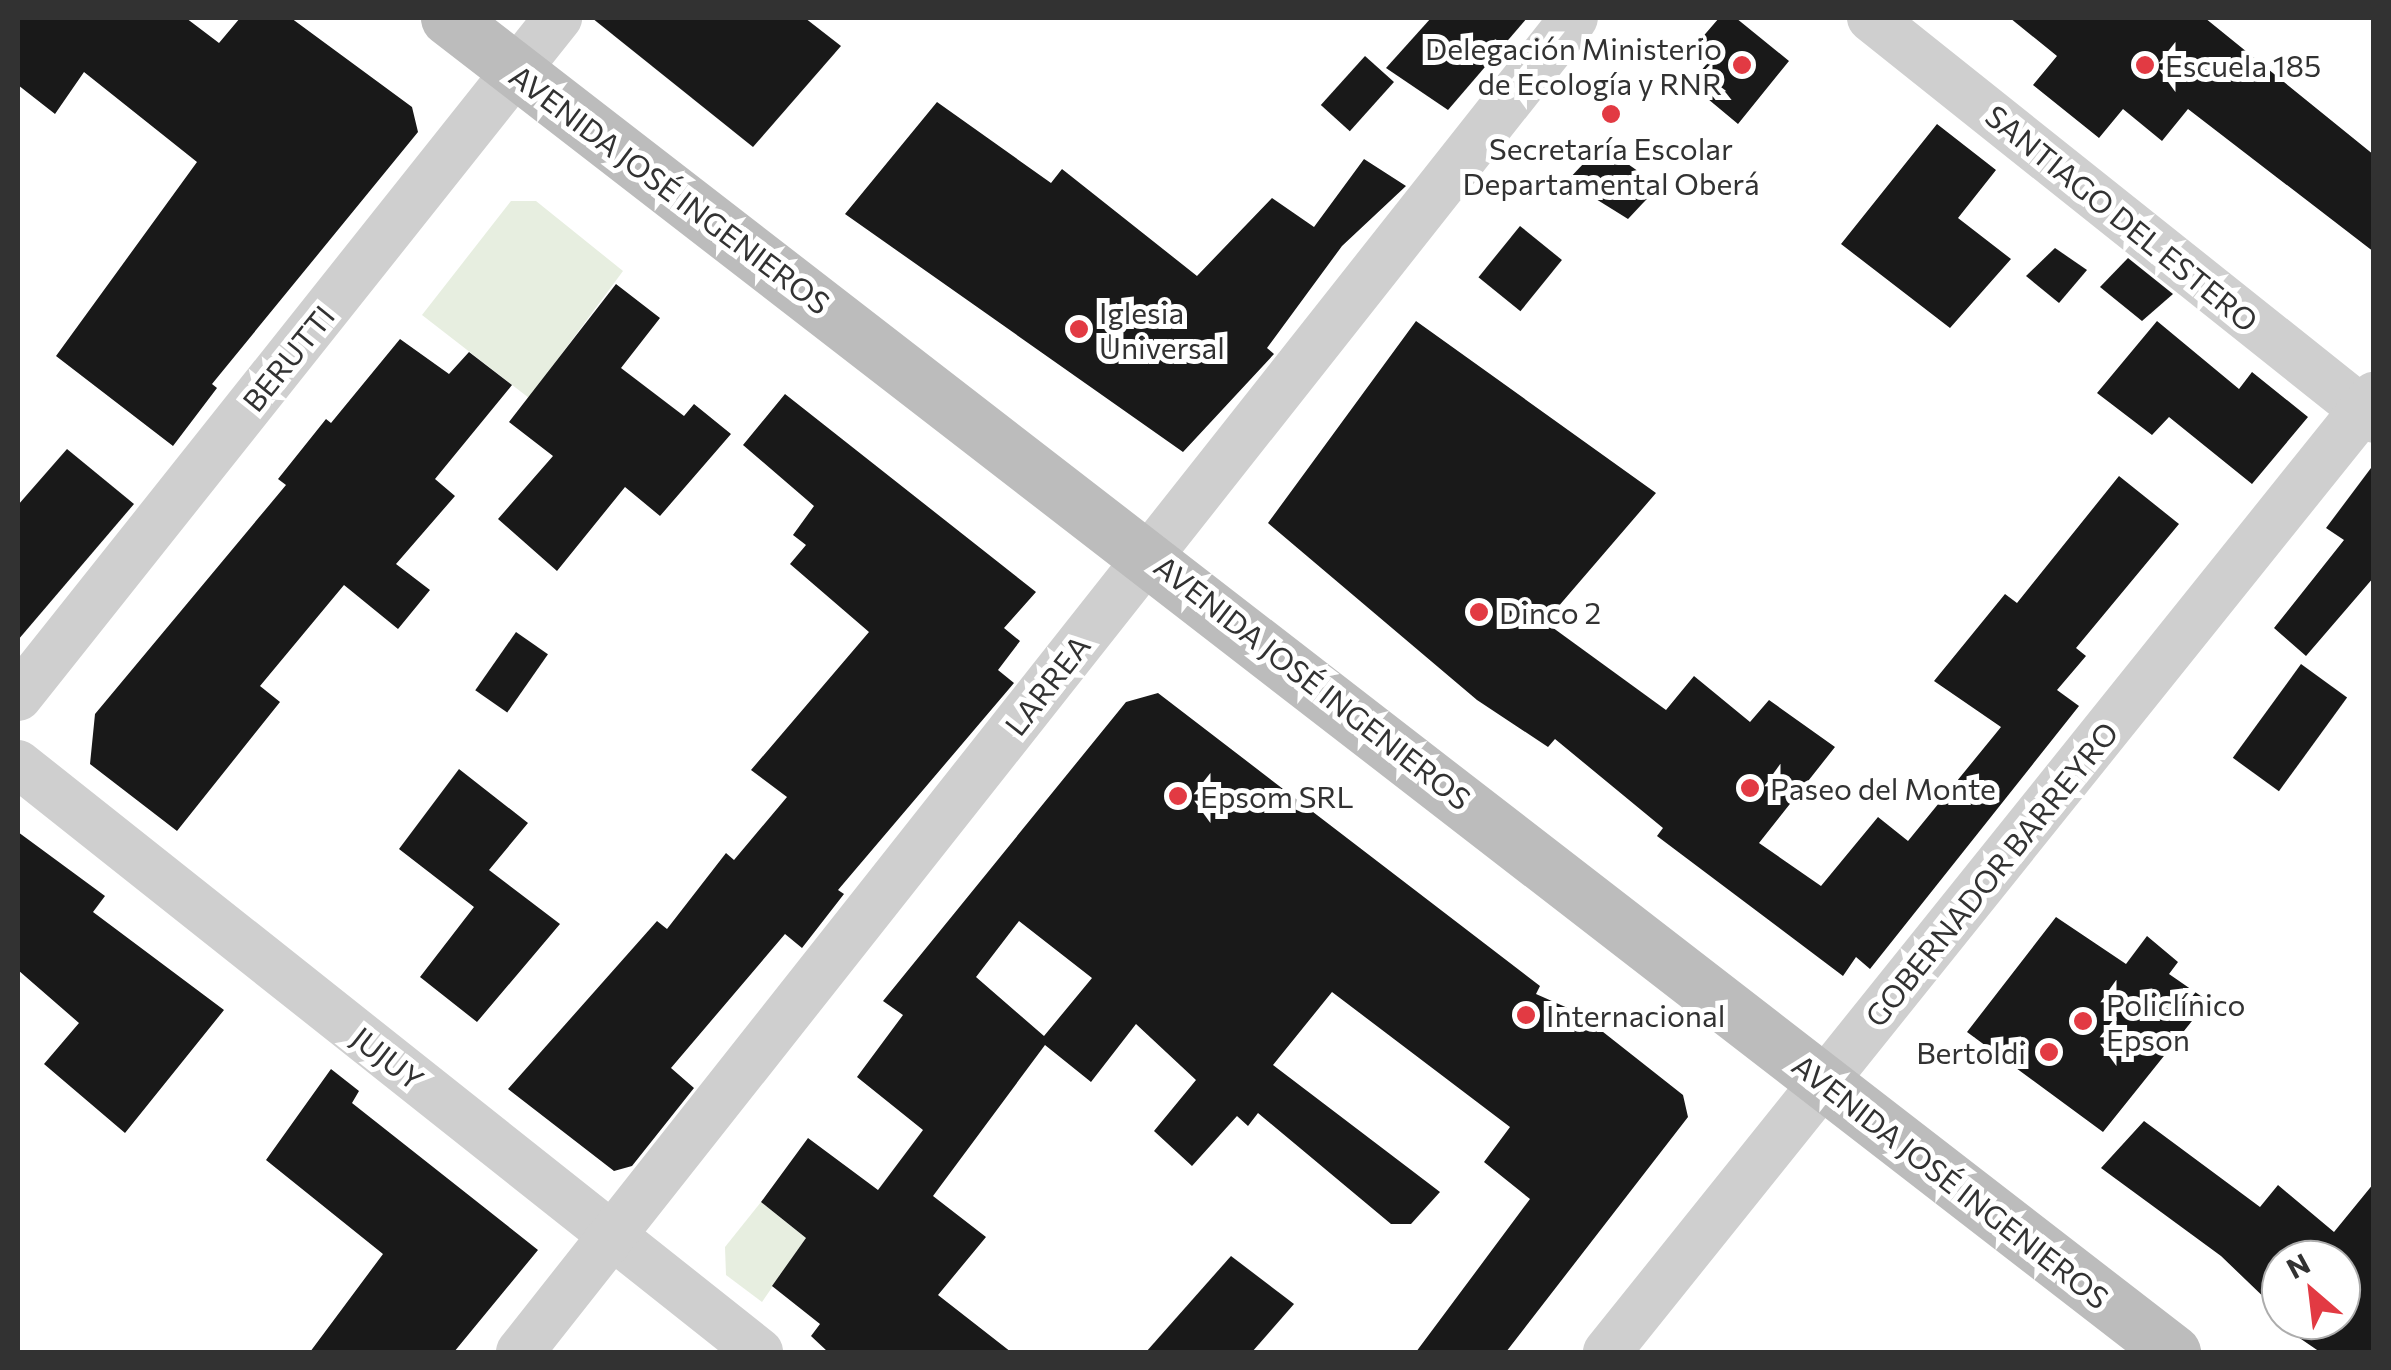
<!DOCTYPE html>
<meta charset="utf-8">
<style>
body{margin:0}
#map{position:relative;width:2391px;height:1370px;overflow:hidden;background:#fff;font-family:Commissioner,sans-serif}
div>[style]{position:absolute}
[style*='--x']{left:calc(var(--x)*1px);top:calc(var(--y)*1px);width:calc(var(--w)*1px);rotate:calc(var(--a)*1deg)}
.green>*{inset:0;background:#e7eee0}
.building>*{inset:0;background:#191919;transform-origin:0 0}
.minor>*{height:48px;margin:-24px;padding:0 24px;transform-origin:24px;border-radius:24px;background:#cfcfcf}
.secondary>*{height:55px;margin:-27.5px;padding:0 27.5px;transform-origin:27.5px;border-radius:27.5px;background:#bcbcbc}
.dots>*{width:28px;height:28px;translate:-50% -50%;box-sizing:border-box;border:5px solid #fff;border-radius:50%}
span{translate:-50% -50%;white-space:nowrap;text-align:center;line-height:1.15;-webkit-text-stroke:10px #fff;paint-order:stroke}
.poi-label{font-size:30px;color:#323232}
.right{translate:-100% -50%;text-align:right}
.left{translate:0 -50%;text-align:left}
.street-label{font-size:30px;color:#323232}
.frame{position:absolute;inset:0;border:20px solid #323232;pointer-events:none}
.north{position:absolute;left:2261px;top:1240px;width:100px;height:100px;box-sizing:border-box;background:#fff;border:2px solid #adadad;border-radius:50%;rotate:332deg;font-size:28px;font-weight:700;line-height:40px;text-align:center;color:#323232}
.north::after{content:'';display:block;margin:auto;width:35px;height:45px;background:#e23a43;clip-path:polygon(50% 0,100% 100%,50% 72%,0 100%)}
</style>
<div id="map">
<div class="green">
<div style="clip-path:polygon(511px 201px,536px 201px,623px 271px,529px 398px,422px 315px)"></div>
<div style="clip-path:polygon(761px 1202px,806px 1238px,762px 1302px,726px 1275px,725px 1247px)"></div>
</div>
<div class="building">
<div style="clip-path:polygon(18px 18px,186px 18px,219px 43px,240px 18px,291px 18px,412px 107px,418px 132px,212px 384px,217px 388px,173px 446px,56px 356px,197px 162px,84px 72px,55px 114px,18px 85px)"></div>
<div style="clip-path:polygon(592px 18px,805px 18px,841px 46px,753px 147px)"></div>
<div style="clip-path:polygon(1431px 18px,1527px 18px,1448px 110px,1386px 68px)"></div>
<div style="clip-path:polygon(1719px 18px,1736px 18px,1789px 61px,1738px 124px,1690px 84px,1716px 53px,1700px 40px)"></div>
<div style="clip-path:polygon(2010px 18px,2205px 18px,2374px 155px,2374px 252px,2188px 109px,2162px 141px,2123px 109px,2099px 138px,2033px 85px,2057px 56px)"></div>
<div style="left:1365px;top:56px;width:39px;height:66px;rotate:42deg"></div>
<div style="clip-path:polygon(937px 102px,1051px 183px,1062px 169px,1197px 276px,1272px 198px,1314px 227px,1364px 159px,1406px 186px,1342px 246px,1267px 348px,1274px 354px,1183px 452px,845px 214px)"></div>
<div style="clip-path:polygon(1937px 124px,1996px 170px,1958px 218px,2011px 259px,1950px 328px,1841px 244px)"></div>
<div style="clip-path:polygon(1601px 145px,1659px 186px,1628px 219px,1567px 181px)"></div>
<div style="left:1520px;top:226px;width:54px;height:66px;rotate:39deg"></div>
<div style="clip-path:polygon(2055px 248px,2087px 270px,2059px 303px,2026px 276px)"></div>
<div style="clip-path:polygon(2128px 258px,2173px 294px,2142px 321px,2100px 287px)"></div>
<div style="clip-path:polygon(616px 284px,660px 318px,621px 368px,684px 416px,694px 404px,731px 434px,660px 516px,625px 487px,557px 571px,498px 519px,553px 456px,509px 422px)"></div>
<div style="clip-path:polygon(1416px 321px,1656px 493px,1545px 622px,1666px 710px,1694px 676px,1750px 722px,1769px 700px,1835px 747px,1759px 843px,1821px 886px,1878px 817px,1908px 841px,2001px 727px,1934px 681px,2005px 594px,2017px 603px,2119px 476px,2179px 524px,2076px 648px,2086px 656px,2057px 690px,2079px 706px,1870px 969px,1856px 957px,1843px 976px,1657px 836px,1663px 828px,1555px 739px,1548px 747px,1477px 700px,1268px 523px)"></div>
<div style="clip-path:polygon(2157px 321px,2239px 389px,2252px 372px,2308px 417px,2252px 484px,2169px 417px,2152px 435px,2097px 393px)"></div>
<div style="clip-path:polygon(400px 339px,449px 374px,469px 352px,512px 385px,435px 479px,455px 496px,396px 564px,430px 590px,398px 629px,344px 585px,260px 686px,280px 702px,177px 831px,90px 764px,95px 714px,286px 485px,278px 479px,326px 419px,331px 423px)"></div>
<div style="clip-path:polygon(785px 394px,1036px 592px,1004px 628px,1020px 641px,998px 670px,1014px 683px,838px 890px,844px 894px,802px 948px,785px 934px,671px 1068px,694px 1088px,632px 1166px,614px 1171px,508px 1089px,657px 921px,667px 929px,726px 853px,734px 860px,787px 797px,751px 770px,869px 632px,790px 564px,806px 545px,793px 535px,814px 506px,743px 445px)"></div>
<div style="clip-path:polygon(67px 449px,134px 504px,18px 640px,18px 505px)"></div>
<div style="clip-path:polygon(2374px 464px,2374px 577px,2306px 656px,2274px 628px,2344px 540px,2326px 528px)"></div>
<div style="left:516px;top:632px;width:39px;height:71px;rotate:35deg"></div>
<div style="left:2301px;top:664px;width:57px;height:116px;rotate:36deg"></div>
<div style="clip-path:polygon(evenodd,1158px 693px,1540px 986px,1536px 994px,1579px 1013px,1683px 1095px,1688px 1117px,1506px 1352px,1416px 1352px,1530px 1199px,1484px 1162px,1510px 1127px,1332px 992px,1273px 1065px,1440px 1192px,1411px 1224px,1391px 1224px,1258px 1113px,1248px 1126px,1237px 1116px,1192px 1166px,1154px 1131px,1196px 1080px,1136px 1024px,1091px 1082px,1045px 1045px,933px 1196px,986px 1237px,938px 1295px,1011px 1352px,828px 1352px,811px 1336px,820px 1324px,772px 1286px,806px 1238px,761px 1202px,808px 1138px,878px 1190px,923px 1130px,857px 1077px,903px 1015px,883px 1001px,1126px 702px,1158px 693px,1019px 921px,1092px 978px,1044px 1036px,976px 977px,1019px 921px)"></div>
<div style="clip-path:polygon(459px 769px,528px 823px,489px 870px,560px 924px,477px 1022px,420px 977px,474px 907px,399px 849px)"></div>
<div style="clip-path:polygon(18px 832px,105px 896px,93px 912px,224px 1010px,125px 1133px,44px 1064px,79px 1023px,18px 970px)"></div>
<div style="clip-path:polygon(2056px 917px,2126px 964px,2147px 936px,2178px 962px,2169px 974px,2208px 1001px,2103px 1132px,1967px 1032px)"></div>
<div style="clip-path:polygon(331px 1069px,359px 1091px,352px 1103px,538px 1250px,454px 1352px,310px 1352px,383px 1254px,266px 1160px)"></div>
<div style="clip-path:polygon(evenodd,2144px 1121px,2260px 1207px,2278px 1185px,2334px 1232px,2374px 1183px,2374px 1352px,2320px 1352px,2273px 1320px,2272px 1305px,2221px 1256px,2101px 1168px,2144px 1121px,2281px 1260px,2341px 1260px,2341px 1320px,2281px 1320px,2281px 1260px)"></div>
<div style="clip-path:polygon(1231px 1256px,1294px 1304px,1252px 1352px,1146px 1352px)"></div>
</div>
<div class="minor">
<div style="--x:1871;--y:18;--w:643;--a:38.56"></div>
<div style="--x:18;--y:697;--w:868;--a:-51.51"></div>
<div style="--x:18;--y:764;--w:946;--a:38.43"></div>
<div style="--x:520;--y:1352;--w:1700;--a:-51.69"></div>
<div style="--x:1607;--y:1352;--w:1226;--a:-51.26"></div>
</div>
<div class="secondary">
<div style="--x:448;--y:18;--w:2181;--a:37.72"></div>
</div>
<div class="dots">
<div style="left:1742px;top:65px;background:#e23a43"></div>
<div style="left:2145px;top:65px;background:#e23a43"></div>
<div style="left:1611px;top:114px;background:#e23a43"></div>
<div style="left:1079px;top:329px;background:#e23a43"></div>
<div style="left:1479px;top:612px;background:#e23a43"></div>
<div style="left:1750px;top:788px;background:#e23a43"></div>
<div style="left:1178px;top:796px;background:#e23a43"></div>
<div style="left:1526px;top:1015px;background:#e23a43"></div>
<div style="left:2083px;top:1021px;background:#e23a43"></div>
<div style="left:2049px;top:1052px;background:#e23a43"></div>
</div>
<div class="poi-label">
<span class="right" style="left:1722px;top:65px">Delegación Ministerio<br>de Ecología y RNR</span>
<span class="left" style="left:2165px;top:65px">Escuela 185</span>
<span style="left:1611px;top:165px">Secretaría Escolar<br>Departamental Oberá</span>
<span class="left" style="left:1099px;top:329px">Iglesia<br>Universal</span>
<span class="left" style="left:1499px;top:612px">Dinco 2</span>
<span class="left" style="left:1770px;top:788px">Paseo del Monte</span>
<span class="left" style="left:1200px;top:796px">Epsom SRL</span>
<span class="left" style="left:2106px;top:1021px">Policlínico<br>Epson</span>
<span class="left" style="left:1546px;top:1015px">Internacional</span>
<span class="right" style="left:2026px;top:1052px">Bertoldi</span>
</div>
<div class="street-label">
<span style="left:670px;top:189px;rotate:37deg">AVENIDA JOSÉ INGENIEROS</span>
<span style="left:2122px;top:218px;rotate:39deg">SANTIAGO DEL ESTERO</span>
<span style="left:288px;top:358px;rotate:-51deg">BERUTTI</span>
<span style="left:1313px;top:682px;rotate:38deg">AVENIDA JOSÉ INGENIEROS</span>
<span style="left:1047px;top:685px;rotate:-52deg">LARREA</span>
<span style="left:1991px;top:874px;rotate:-51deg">GOBERNADOR BARREYRO</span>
<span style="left:388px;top:1058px;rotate:38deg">JUJUY</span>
<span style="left:1951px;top:1181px;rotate:38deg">AVENIDA JOSÉ INGENIEROS</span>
</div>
<div class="frame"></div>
<div class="north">N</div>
</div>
